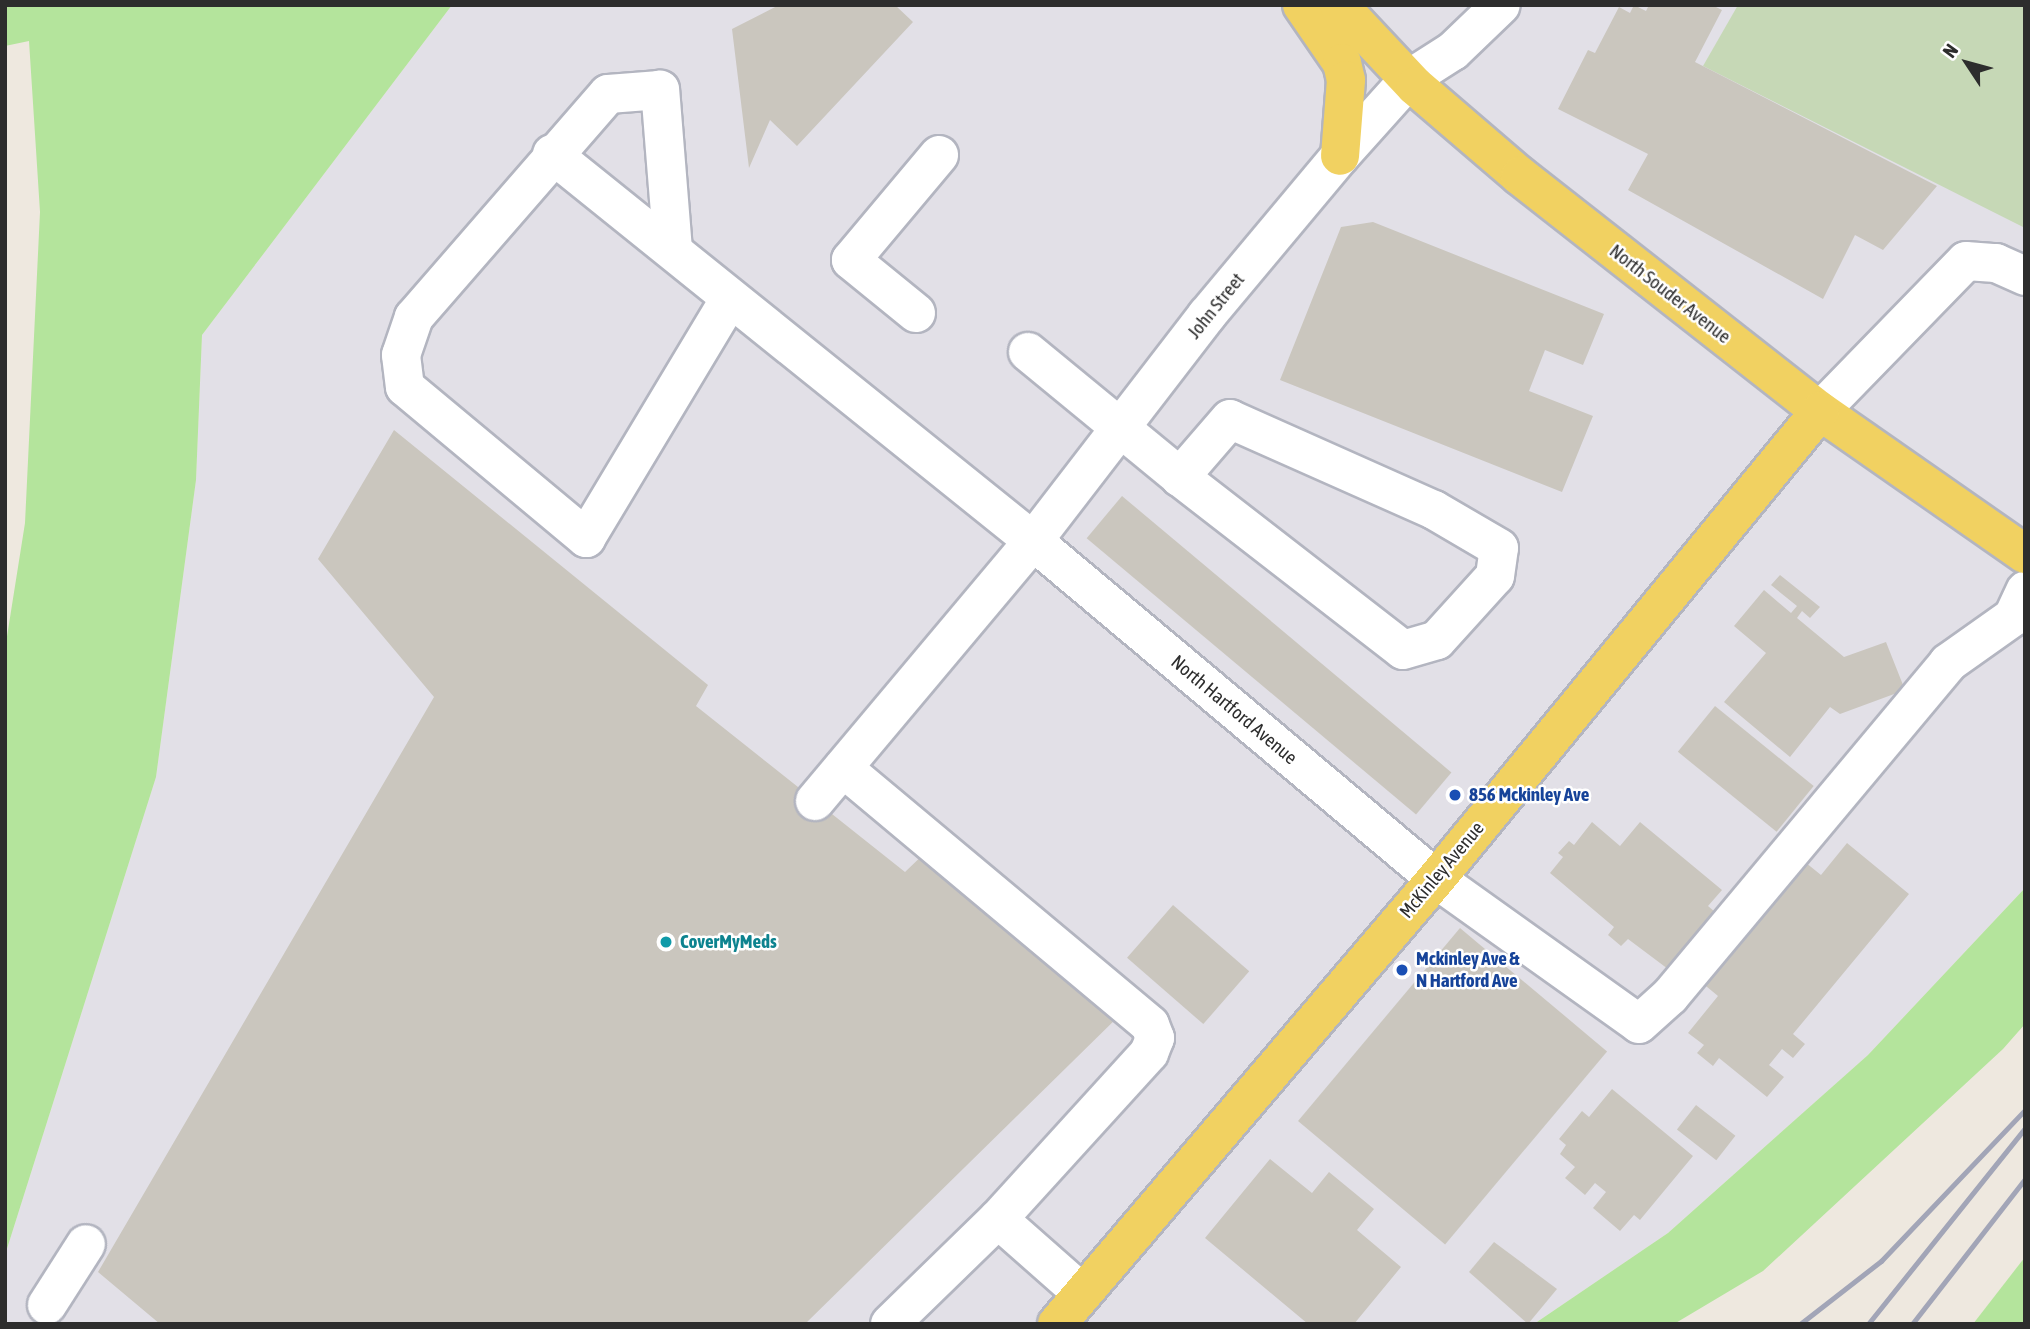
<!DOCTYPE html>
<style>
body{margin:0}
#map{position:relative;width:2030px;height:1329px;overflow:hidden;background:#eee8df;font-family:"Asap Condensed",sans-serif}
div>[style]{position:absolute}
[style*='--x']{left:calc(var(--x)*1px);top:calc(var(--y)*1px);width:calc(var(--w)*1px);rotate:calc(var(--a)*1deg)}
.industrial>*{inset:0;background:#e2e0e7}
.green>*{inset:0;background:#b4e49c}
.cemetery>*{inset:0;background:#c6d8b6}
.building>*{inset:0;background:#cac6be;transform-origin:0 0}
.roads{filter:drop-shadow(2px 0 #b3b5c0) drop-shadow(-2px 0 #b3b5c0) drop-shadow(0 2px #b3b5c0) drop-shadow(0 -2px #b3b5c0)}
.minor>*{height:38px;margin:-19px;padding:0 19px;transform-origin:19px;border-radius:19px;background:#fff}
.major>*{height:38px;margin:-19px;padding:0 19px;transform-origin:19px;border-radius:19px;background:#f1d161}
.rail>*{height:5px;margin:-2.5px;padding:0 2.5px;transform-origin:2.5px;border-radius:2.5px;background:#a2a5b7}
.dots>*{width:19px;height:19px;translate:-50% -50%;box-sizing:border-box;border:4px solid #fff;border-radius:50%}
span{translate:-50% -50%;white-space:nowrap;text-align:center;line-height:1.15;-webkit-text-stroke:5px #fff;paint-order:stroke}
.street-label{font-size:19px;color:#2d2d2d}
.transit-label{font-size:19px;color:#164399;font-weight:700}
.left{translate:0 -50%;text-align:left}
.culture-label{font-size:19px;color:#0d838f;font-weight:700}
.frame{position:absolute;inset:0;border:7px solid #2d2d2d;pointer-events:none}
.north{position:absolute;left:1932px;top:28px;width:70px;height:70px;-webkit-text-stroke:5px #fff;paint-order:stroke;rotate:306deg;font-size:19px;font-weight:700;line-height:28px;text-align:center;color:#2d2d2d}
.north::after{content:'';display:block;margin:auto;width:24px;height:32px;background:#2d2d2d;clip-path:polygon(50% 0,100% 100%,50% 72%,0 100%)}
</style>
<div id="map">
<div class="industrial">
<div style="clip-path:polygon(452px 5px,2025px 5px,2025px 888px,1868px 1055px,1668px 1233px,1534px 1324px,5px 1324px,5px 1255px,156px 777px,196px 480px,202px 335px)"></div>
</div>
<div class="green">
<div style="clip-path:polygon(5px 5px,452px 5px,202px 335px,196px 480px,156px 777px,5px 1255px,5px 649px,25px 523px,40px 212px,29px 41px,5px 46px)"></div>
<div style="clip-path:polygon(2025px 888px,2025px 1024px,2003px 1049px,1763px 1271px,1674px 1324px,1534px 1324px,1668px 1233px,1868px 1055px)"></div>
<div style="clip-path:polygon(2025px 1257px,2025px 1324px,1973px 1324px)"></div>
</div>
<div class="cemetery">
<div style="clip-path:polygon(1738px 5px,2025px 5px,2025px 228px,1703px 66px)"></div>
</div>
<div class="building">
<div style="clip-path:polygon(779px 5px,895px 5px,913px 22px,797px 146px,770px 120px,749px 168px,732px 29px)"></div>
<div style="clip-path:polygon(1634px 5px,1646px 11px,1649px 5px,1712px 5px,1722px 10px,1695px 62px,1937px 186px,1883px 250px,1855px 235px,1823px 299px,1628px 190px,1648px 154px,1558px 109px,1588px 50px,1595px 53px,1619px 7px,1630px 13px)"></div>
<div style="clip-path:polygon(1373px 222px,1604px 314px,1583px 365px,1545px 350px,1529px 391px,1593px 416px,1562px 492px,1280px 380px,1341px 227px)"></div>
<div style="clip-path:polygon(394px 430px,708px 685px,696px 706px,905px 872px,930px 848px,1124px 1011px,805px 1324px,160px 1324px,98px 1272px,434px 697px,318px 559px)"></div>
<div style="left:1122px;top:496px;width:430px;height:55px;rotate:40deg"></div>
<div style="clip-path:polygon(1780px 575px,1820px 607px,1810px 618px,1802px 611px,1797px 618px,1844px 657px,1886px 642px,1905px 690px,1840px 714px,1830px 707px,1790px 757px,1724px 702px,1766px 653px,1734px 626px,1764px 590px,1791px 613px,1797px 606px,1771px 585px)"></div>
<div style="left:1715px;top:706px;width:127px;height:59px;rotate:39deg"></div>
<div style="clip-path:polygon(1592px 822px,1620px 846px,1640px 822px,1722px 890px,1708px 906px,1715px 912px,1668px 969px,1628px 939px,1621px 946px,1608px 935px,1614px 927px,1550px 873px,1563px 857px,1558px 853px,1569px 841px,1574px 845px)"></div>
<div style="clip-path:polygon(1847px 843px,1909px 894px,1793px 1034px,1805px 1044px,1793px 1058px,1782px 1049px,1769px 1065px,1784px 1077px,1767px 1097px,1719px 1058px,1713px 1066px,1697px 1053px,1704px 1045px,1688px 1033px,1718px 996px,1695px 977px,1795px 854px,1821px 875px)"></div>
<div style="left:1173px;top:905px;width:101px;height:70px;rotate:41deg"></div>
<div style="left:1460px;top:928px;width:192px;height:252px;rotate:40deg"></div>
<div style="clip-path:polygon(1612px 1089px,1693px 1156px,1640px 1220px,1634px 1215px,1620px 1231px,1593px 1208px,1606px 1192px,1595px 1183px,1585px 1195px,1565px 1178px,1575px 1167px,1560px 1154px,1566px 1145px,1559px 1139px,1582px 1111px,1589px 1117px)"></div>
<div style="left:1696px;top:1105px;width:50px;height:31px;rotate:38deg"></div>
<div style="clip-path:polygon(1270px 1159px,1312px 1193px,1329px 1172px,1374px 1209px,1357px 1230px,1401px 1267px,1354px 1324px,1308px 1324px,1205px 1238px)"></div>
<div style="clip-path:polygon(1494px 1242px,1557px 1289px,1528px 1324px,1469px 1272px)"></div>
</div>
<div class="roads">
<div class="minor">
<div style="--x:552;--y:154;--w:617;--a:38.82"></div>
<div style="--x:1033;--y:541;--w:526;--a:39.99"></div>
<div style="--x:1436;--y:879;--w:249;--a:35.5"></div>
<div style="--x:1639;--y:1024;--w:42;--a:-42.1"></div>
<div style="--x:1670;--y:996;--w:434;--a:-50.1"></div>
<div style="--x:1948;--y:663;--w:80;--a:-35.3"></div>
<div style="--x:2013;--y:617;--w:29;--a:-65"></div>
<div style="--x:673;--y:250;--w:161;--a:-94.6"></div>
<div style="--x:660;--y:90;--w:52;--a:175.6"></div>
<div style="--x:608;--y:94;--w:296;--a:131"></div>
<div style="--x:414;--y:317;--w:40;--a:108.9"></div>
<div style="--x:401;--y:355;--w:32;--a:83"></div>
<div style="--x:405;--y:387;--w:236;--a:39.8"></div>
<div style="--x:586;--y:538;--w:280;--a:-59"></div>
<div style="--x:916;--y:313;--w:84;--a:-140.8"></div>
<div style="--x:851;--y:260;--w:137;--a:-50"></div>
<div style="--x:1028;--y:352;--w:197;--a:39.4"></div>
<div style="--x:1180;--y:477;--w:282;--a:37.8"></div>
<div style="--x:1403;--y:650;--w:35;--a:-16"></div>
<div style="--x:1437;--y:640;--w:86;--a:-47.8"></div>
<div style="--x:1495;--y:576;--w:28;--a:-82"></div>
<div style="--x:1499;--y:548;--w:75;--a:-149.7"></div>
<div style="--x:1434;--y:510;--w:223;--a:-156"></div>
<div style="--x:1230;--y:419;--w:77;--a:130.8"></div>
<div style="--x:1820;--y:411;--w:209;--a:-45.8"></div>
<div style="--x:1966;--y:261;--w:30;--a:4"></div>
<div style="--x:1996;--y:263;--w:32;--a:24"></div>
<div style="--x:843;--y:768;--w:400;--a:39.9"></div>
<div style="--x:1150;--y:1025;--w:14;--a:69"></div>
<div style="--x:1155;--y:1038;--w:16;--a:112"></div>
<div style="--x:1149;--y:1053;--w:224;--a:132.3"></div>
<div style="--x:815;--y:801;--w:339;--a:-50"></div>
<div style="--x:1033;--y:541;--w:285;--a:-52.4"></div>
<div style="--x:1207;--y:315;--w:207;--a:-50.1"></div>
<div style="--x:1340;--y:156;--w:103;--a:-48.1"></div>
<div style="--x:1409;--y:79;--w:52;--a:-32.5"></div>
<div style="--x:1453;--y:51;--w:66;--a:-43.8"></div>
<div style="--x:47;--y:1305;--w:72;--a:-57.4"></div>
<div style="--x:890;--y:1324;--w:151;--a:-44.2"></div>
<div style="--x:998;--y:1219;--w:113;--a:41.4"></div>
</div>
<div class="major">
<div style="--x:1302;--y:5;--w:70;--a:55.4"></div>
<div style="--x:1342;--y:63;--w:17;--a:77"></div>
<div style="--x:1346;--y:80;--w:76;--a:94.5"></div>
<div style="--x:1339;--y:5;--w:111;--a:46.8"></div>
<div style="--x:1415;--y:86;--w:138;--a:40.6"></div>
<div style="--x:1520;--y:176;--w:381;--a:38.1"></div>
<div style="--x:1820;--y:411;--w:250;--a:34.9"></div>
<div style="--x:1057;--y:1324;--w:585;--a:-49.58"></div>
<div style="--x:1436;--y:879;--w:605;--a:-50.63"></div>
</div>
</div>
<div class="rail">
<div style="--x:1800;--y:1324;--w:103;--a:-37.9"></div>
<div style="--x:1881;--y:1261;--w:209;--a:-46.4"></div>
<div style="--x:1868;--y:1324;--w:251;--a:-51.3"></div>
<div style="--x:1912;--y:1324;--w:184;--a:-52.1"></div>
</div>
<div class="dots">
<div style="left:1455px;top:795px;background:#1a4fb4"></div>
<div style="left:666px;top:942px;background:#0f9aa8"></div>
<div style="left:1402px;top:970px;background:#1a4fb4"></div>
</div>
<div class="street-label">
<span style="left:1670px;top:294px;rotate:38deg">North Souder Avenue</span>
<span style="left:1216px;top:306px;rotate:-51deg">John Street</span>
<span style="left:1234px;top:710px;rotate:40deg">North Hartford Avenue</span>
<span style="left:1442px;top:870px;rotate:-50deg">McKinley Avenue</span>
</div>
<div class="transit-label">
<span class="left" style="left:1469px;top:795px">856 Mckinley Ave</span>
<span class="left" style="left:1416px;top:970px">Mckinley Ave &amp;<br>N Hartford Ave</span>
</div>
<div class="culture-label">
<span class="left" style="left:680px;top:942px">CoverMyMeds</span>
</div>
<div class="frame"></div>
<div class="north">N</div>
</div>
